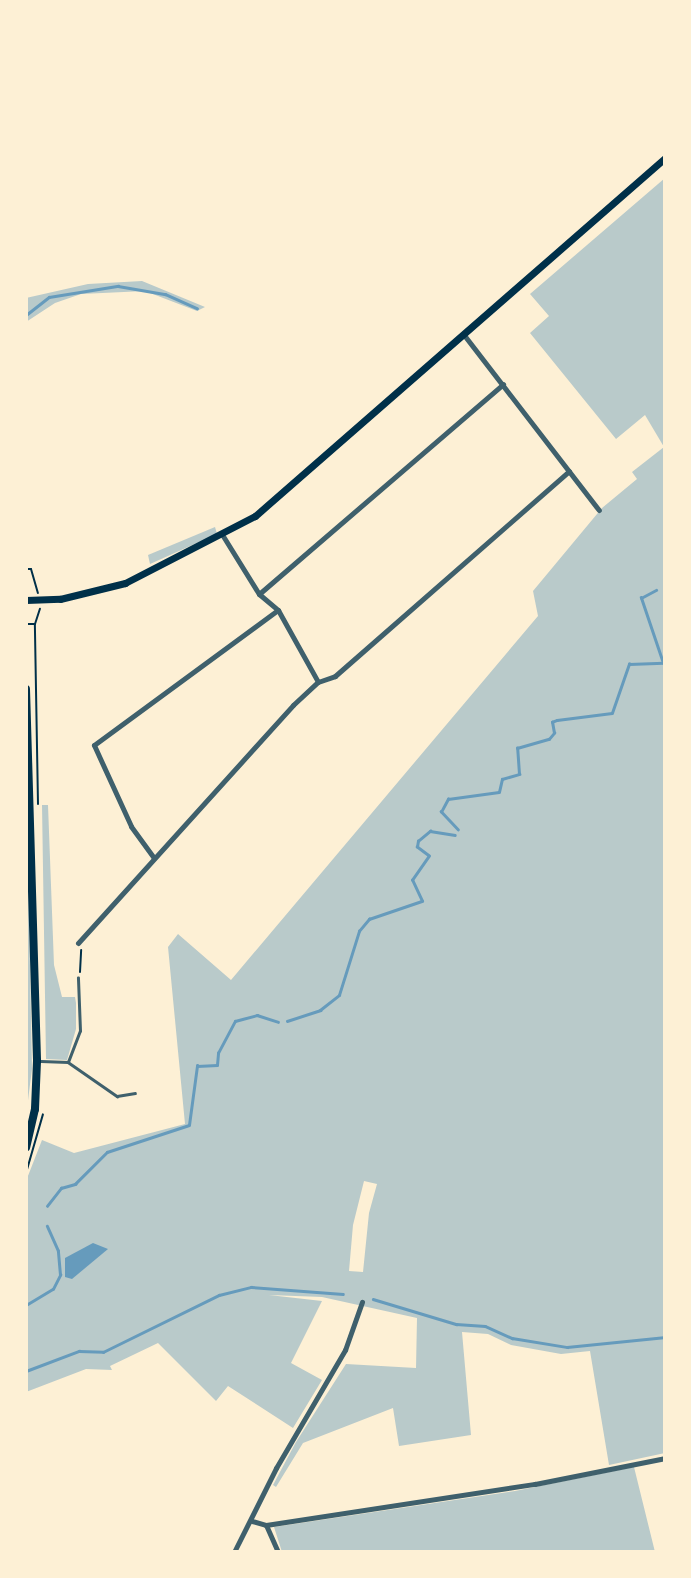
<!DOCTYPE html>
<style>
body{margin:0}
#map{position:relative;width:691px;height:1578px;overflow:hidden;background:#fdf0d5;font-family:Inter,sans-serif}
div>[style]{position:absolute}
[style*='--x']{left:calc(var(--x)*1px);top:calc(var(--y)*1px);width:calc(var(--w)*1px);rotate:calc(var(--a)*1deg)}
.green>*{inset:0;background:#b9caca}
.water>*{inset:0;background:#669bbc}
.stream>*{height:2.5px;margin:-1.25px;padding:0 1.25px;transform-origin:1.25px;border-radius:1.25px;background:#669bbc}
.path>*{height:2px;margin:-1px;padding:0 1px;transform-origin:1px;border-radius:1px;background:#003049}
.service>*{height:2.5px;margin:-1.25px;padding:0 1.25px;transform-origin:1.25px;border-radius:1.25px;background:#3f606c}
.minor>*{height:5px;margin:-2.5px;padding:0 2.5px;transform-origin:2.5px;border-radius:2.5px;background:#3f606c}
.secondary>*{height:7px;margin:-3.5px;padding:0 3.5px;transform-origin:3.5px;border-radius:3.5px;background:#003049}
.primary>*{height:8px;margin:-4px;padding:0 4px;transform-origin:4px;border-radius:4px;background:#003049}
span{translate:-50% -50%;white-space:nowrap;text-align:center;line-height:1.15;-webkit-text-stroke:5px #fdf0d5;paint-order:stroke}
.frame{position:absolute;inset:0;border:28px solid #fdf0d5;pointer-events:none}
</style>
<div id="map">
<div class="green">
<div style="clip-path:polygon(evenodd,665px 178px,665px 1453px,609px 1465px,590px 1351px,561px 1354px,511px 1345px,488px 1334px,462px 1332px,471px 1435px,399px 1446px,393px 1408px,303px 1443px,276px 1487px,273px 1485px,296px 1442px,346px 1364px,416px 1368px,417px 1318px,322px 1297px,269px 1295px,322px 1301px,291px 1363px,322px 1380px,293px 1428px,228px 1386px,216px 1401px,158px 1343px,110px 1366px,112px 1370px,86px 1369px,26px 1392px,26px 1181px,42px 1140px,74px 1153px,185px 1124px,168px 947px,178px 934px,231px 980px,538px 616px,533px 591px,602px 508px,637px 479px,632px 472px,664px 447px,645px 415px,616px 439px,530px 333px,549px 316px,530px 294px,665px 178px,364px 1181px,377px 1184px,369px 1213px,363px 1272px,349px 1271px,353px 1225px,364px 1181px)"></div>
<div style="clip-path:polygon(142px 281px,205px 307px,197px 311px,145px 291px,81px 294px,55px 303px,26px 322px,26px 298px,88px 284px)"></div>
<div style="clip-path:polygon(215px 527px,217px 534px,150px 564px,148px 555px)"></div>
<div style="clip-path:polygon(26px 760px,32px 1069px,26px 1116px)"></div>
<div style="clip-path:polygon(42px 805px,48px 805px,54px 965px,62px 997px,75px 997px,76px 1003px,76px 1029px,67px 1060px,46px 1059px)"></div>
<div style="clip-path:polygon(634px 1467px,655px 1552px,282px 1552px,274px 1527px,515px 1491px)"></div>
</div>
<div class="water">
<div style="clip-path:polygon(93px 1243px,108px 1249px,72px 1279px,65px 1277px,65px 1258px)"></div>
</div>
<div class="stream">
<div style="--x:26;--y:315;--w:29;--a:-38"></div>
<div style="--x:49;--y:297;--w:70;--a:-9.1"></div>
<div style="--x:118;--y:286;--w:48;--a:9.7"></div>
<div style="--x:165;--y:294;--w:35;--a:24"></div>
<div style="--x:458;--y:830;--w:25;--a:-133"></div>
<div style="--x:441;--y:812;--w:15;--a:-62"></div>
<div style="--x:448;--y:799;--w:51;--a:-7.8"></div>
<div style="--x:499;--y:792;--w:13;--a:-77"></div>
<div style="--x:502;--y:779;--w:18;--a:-16"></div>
<div style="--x:519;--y:774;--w:26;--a:-94"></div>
<div style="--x:517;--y:748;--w:33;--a:-16"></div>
<div style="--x:549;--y:739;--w:8;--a:-50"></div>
<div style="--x:554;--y:733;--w:11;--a:-100"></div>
<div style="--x:552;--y:722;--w:5;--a:-22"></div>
<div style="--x:557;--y:720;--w:55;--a:-7.3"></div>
<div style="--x:612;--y:713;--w:52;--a:-70.9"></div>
<div style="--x:629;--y:664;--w:34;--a:-2"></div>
<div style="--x:663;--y:663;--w:69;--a:-108.7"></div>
<div style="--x:641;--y:598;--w:17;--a:-28"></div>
<div style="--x:287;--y:1021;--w:35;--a:-18"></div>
<div style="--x:320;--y:1010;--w:24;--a:-38"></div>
<div style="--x:339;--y:995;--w:67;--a:-72.6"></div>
<div style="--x:359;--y:931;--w:16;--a:-50"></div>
<div style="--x:369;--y:919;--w:56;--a:-18.8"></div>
<div style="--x:422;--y:901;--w:23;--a:-115"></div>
<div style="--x:412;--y:880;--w:29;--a:-55"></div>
<div style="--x:429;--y:856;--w:15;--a:-143"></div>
<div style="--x:417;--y:847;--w:6;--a:-81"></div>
<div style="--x:418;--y:841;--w:16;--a:-40"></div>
<div style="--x:430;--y:831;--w:25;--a:9"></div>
<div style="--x:47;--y:1206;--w:23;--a:-52"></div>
<div style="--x:61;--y:1188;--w:15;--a:-16"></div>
<div style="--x:75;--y:1184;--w:45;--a:-45"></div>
<div style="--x:107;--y:1152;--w:86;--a:-18.2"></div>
<div style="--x:189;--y:1125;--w:60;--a:-82.3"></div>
<div style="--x:197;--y:1066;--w:20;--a:-3"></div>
<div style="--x:217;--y:1065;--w:12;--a:-85"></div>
<div style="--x:218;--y:1053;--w:36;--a:-62"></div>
<div style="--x:235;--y:1021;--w:23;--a:-15"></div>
<div style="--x:257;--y:1015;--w:22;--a:18"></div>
<div style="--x:373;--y:1299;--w:87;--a:16.8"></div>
<div style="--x:456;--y:1324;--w:29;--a:4"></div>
<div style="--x:485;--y:1326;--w:30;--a:24"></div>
<div style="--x:512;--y:1338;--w:56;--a:9.3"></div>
<div style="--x:567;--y:1347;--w:99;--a:-5.8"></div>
<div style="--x:26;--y:1305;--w:31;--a:-31"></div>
<div style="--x:53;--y:1289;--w:16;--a:-63"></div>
<div style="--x:60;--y:1275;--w:24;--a:-95"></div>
<div style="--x:58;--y:1251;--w:27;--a:-114"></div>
<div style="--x:26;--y:1371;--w:57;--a:-20.7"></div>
<div style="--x:79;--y:1351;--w:24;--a:2"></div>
<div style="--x:103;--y:1352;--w:129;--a:-26.2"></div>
<div style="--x:219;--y:1295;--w:33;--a:-14"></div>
<div style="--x:251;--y:1287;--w:92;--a:4.4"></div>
</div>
<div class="path">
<div style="--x:26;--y:569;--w:5;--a:0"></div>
<div style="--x:31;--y:569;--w:25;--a:74"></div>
<div style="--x:26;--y:624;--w:9;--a:0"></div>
<div style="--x:38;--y:804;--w:180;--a:-91"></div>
<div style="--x:35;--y:624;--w:16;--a:-72"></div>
<div style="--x:80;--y:972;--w:22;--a:-87"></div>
<div style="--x:26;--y:1173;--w:61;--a:-73.9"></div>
</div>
<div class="service">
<div style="--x:41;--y:1061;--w:27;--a:2"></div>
<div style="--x:68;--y:1062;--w:60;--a:34.8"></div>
<div style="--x:117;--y:1096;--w:18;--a:-9"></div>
<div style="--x:68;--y:1062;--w:33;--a:-69"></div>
<div style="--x:80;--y:1031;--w:53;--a:-92.2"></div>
</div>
<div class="minor">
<div style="--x:464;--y:335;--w:221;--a:52.4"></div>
<div style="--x:223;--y:536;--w:68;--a:58.2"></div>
<div style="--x:259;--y:594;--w:25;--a:40"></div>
<div style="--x:278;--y:610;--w:82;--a:60.9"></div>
<div style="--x:259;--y:594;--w:322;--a:-40.7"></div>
<div style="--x:154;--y:858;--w:39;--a:-126"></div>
<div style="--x:131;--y:826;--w:89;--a:-114.6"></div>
<div style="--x:94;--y:745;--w:228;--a:-36.3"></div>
<div style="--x:78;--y:943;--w:321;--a:-47.9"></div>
<div style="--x:293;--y:705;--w:34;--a:-43"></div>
<div style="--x:318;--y:682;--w:18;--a:-19"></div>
<div style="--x:335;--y:676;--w:311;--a:-41.2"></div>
<div style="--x:252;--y:1521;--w:15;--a:16"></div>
<div style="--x:266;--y:1525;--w:272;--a:-8.7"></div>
<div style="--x:535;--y:1484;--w:133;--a:-11.3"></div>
<div style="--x:266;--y:1525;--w:30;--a:66"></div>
<div style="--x:234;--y:1552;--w:94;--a:-63.4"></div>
<div style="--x:276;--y:1468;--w:137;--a:-59.7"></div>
<div style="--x:345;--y:1350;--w:51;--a:-70.5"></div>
</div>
<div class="secondary">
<div style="--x:26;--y:600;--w:34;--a:-2"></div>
<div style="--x:60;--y:599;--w:67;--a:-13.8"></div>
<div style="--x:125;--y:583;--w:146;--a:-27.3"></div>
<div style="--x:255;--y:516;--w:544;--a:-41.13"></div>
</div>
<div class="primary">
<div style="--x:26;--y:689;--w:372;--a:88.3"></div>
<div style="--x:37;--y:1061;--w:48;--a:92.4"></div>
<div style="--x:35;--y:1109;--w:39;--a:103"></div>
</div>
<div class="frame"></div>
</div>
